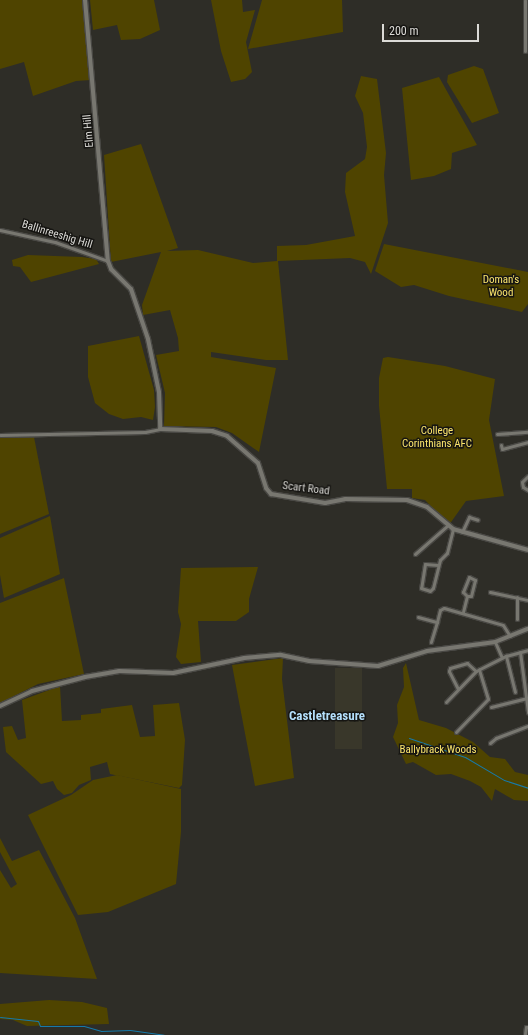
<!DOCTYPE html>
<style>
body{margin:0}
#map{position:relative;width:528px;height:1035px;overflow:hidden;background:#2e2d27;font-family:"Roboto Condensed",sans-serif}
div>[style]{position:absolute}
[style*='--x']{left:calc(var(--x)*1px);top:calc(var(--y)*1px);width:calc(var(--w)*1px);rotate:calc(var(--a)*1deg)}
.built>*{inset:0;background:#39372a;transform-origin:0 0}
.green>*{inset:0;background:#4f4400}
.stream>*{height:1px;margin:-0.5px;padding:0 0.5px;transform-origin:0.5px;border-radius:0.5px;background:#167aaa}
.roads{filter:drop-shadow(1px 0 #494844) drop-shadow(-1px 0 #494844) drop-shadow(0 1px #494844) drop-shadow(0 -1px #494844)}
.minor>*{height:3px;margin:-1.5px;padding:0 1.5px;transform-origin:1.5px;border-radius:1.5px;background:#787770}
.tertiary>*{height:4px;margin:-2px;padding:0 2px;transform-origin:2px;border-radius:2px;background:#787770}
span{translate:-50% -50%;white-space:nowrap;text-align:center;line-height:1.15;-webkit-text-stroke:3px #161512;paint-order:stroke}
.street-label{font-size:11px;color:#dcdbd7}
.park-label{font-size:11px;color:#fbe56c}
.quarter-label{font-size:13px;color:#b4dffb;font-weight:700}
.scale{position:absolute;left:382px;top:24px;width:97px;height:18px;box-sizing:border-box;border:2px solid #dcdbd7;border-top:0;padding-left:5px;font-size:12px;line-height:14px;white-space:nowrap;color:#dcdbd7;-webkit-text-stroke:3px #161512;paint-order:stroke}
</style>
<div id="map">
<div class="built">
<div style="left:335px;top:668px;width:27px;height:81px"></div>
</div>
<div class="green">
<div style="clip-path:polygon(0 0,82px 0,91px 80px,76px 81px,33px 96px,24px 62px,0 69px)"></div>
<div style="clip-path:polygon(90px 0,154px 0,160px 30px,140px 39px,121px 40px,117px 25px,93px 30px)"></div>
<div style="clip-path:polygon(211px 0,242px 0,243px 12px,255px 10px,246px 42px,252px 72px,245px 79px,231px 82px,221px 51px)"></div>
<div style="clip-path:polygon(262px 0,342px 0,343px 32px,248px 49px)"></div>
<div style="clip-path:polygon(474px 66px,483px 69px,499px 113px,472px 123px,447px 82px,448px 75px)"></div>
<div style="clip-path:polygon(361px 76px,377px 79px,386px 153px,384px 175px,388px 223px,371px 274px,365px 262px,350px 258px,278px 261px,288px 360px,266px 360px,211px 352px,211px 357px,276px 368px,259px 452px,232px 433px,216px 427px,164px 426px,165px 393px,156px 355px,179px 351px,178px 338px,170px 310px,143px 315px,142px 305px,161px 252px,111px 262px,104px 155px,141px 144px,178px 248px,167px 251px,198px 250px,253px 263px,277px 261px,277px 246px,306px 245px,355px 236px,345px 192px,346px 173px,365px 159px,367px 147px,363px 113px,355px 96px)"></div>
<div style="clip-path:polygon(439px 77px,477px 145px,452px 153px,451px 169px,434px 176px,411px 180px,402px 88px)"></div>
<div style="clip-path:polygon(384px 244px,528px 272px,528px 304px,522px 312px,449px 296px,414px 285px,401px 287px,375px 271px)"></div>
<div style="clip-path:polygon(28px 255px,82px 257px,96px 259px,99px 264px,31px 282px,20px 267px,13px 266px,12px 260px)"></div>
<div style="clip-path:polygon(139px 336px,154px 390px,155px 407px,153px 420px,141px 417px,123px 419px,109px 414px,95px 403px,88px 377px,88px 346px)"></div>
<div style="clip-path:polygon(388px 357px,445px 366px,495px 379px,489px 420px,504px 496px,466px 501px,449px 525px,425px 500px,412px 498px,412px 489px,387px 489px,379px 406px,379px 378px,383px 358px)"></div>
<div style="clip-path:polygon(34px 437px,49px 514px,0 534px,0 438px)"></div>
<div style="clip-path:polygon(50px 516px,60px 574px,4px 598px,0 575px,0 538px)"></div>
<div style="clip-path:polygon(258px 567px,249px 599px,249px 612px,236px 621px,198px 621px,201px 662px,181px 664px,176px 657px,181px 624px,178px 612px,181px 568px)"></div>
<div style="clip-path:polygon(64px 578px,84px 674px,38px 684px,0 703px,0 603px)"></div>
<div style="clip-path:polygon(283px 658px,282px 679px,294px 778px,255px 786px,232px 665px)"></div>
<div style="clip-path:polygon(406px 663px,419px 720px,446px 728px,473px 742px,490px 757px,505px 759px,515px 772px,528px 775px,528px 801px,514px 800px,495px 789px,492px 801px,481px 787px,470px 781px,451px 774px,436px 775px,413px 762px,406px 764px,393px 737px,398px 723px,397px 705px,404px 687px,403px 668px)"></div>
<div style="clip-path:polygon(60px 686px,62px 721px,81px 720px,81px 715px,101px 713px,101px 709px,132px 705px,140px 737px,155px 736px,153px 705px,179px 703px,185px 740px,182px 785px,179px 788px,110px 774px,107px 762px,90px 767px,91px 780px,79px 785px,72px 793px,64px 795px,57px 789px,53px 781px,41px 784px,6px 752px,3px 727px,12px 726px,18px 740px,26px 738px,22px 700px)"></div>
<div style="clip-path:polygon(117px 775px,181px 789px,181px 832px,176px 884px,108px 912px,78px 915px,28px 815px,71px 795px,93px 780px)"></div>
<div style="clip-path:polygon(0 838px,12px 861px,39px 850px,75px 918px,97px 979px,0 973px,0 870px,11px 888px,17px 884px,0 852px)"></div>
<div style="clip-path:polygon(49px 1000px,82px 1002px,107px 1008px,109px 1024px,27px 1026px,13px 1020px,0 1019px,0 1004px)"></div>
</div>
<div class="stream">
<div style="--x:409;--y:738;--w:59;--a:18.7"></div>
<div style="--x:465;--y:757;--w:45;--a:30.5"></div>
<div style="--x:504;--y:780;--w:25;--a:18"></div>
<div style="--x:0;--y:1017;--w:38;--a:6"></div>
<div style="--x:38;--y:1021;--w:5;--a:68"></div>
<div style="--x:40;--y:1026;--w:44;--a:0"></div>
<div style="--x:84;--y:1026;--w:18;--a:16"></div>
<div style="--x:101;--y:1031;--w:29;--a:-2"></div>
<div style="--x:130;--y:1030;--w:34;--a:8"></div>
</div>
<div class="roads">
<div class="minor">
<div style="--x:525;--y:51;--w:51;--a:-90"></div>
<div style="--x:0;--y:230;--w:56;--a:12.3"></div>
<div style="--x:55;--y:242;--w:56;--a:19.7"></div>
<div style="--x:497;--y:434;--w:31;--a:-4"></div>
<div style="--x:0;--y:435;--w:145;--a:-1.2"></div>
<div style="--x:145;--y:432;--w:15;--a:-11"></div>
<div style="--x:501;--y:445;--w:4;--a:76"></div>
<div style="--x:502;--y:449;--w:27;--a:-15"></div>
<div style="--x:528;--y:476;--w:8;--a:135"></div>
<div style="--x:522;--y:482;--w:5;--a:79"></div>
<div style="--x:523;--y:487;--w:6;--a:31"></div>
<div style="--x:462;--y:532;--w:17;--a:-65"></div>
<div style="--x:469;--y:517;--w:9;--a:18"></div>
<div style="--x:415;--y:554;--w:43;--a:-41.2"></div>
<div style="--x:438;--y:565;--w:13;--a:-176"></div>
<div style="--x:425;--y:564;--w:24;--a:99"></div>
<div style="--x:421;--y:588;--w:9;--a:18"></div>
<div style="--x:430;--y:591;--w:4;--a:-45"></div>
<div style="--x:433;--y:588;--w:29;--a:-76"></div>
<div style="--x:440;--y:560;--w:10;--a:-45"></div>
<div style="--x:447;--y:553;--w:25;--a:-76"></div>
<div style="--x:490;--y:592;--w:39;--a:12"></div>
<div style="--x:463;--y:612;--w:16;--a:-76"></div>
<div style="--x:467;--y:596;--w:6;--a:-135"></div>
<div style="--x:463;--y:592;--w:16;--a:-68"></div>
<div style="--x:469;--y:577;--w:7;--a:27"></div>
<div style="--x:475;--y:580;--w:16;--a:104"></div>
<div style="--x:471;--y:596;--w:4;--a:180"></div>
<div style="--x:418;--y:617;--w:20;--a:15"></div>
<div style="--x:437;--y:622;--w:21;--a:107"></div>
<div style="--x:517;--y:619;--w:22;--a:-90"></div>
<div style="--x:437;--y:622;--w:12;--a:-76"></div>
<div style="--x:440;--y:610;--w:4;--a:-27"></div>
<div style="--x:444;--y:608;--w:61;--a:16.1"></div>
<div style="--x:503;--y:625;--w:13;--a:58"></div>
<div style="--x:495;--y:642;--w:17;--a:66"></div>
<div style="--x:520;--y:652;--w:61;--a:82.4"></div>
<div style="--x:506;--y:656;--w:37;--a:76"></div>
<div style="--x:458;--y:689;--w:20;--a:-117"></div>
<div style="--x:449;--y:671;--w:3;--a:-72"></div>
<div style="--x:450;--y:668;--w:18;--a:-16"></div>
<div style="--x:467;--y:663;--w:12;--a:42"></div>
<div style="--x:446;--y:702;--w:43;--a:-45.9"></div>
<div style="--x:476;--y:671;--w:34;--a:-27"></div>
<div style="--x:506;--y:656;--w:23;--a:-15"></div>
<div style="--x:491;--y:707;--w:36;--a:-14"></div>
<div style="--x:456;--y:732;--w:46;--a:-45.9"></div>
<div style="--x:488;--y:699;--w:31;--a:-107"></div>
<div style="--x:490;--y:743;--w:8;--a:-40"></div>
<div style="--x:496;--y:738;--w:34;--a:-21"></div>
<div style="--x:525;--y:1034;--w:7;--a:-82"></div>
<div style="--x:526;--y:1027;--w:2;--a:0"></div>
</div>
<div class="tertiary">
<div style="--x:85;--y:0;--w:262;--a:85"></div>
<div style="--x:108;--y:261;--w:9;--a:69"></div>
<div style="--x:111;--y:269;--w:28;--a:45"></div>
<div style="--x:131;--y:289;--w:53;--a:71.2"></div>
<div style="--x:148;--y:339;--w:54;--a:78.3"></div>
<div style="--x:159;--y:392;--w:37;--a:88"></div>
<div style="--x:160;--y:429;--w:52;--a:2.2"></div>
<div style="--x:212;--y:431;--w:16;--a:18"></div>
<div style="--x:227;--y:436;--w:41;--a:41.1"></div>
<div style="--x:258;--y:463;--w:26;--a:72"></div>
<div style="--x:266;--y:488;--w:8;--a:50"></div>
<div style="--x:271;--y:494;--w:55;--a:9.5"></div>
<div style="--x:325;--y:503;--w:20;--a:-11"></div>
<div style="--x:345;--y:499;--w:62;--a:0.9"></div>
<div style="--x:407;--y:500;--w:21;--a:19"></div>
<div style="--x:427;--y:507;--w:34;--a:40"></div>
<div style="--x:453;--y:529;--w:78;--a:15.6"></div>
<div style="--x:0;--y:706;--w:35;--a:-25"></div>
<div style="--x:32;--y:691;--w:55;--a:-14.8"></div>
<div style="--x:85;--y:677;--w:35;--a:-10"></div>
<div style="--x:119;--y:671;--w:54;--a:2.1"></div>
<div style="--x:173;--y:673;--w:73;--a:-11.9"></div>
<div style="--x:244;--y:658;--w:37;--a:-5"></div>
<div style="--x:281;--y:655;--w:29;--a:12"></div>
<div style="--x:309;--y:661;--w:69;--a:4.1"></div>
<div style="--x:378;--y:666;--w:51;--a:-17"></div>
<div style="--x:427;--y:651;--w:69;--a:-7.5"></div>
<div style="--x:495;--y:642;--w:35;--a:-22"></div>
</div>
</div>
<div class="street-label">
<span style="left:89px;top:131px;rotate:-95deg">Elm Hill</span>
<span style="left:57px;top:235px;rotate:17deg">Ballinreeshig Hill</span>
<span style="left:306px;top:489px;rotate:7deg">Scart Road</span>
</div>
<div class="park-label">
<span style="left:501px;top:287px">Doman's<br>Wood</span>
<span style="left:437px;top:438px">College<br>Corinthians AFC</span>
<span style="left:438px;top:750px">Ballybrack Woods</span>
</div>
<div class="quarter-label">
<span style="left:327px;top:716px">Castletreasure</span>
</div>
<div class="scale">200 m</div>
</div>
